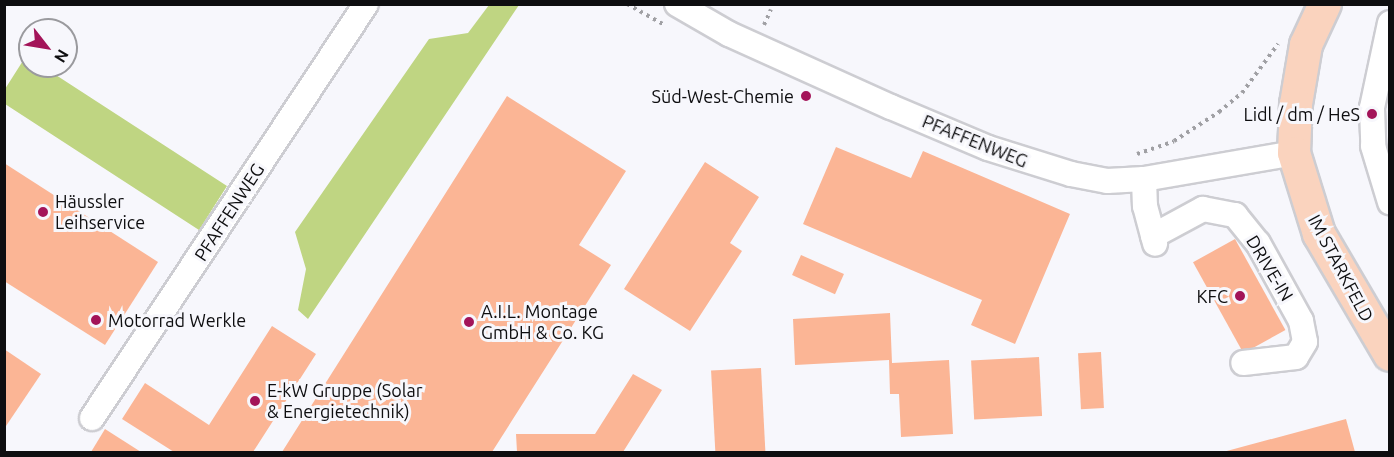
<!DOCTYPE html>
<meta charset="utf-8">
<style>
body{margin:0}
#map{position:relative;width:1394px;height:457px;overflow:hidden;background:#f7f7fc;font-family:Ubuntu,sans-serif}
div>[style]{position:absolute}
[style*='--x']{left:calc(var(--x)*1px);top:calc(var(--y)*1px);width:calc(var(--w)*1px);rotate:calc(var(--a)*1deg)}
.green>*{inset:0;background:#bfd582}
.building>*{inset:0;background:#fbb595;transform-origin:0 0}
.path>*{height:4px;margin-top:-2px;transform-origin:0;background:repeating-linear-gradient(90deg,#a0a0a4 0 3px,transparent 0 7.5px)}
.roads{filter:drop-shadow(2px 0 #cdcdd2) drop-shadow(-2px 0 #cdcdd2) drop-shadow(0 2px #cdcdd2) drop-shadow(0 -2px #cdcdd2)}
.minor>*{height:24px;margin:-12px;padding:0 12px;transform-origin:12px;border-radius:12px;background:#fff}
.major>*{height:32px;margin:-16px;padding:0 16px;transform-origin:16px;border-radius:16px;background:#fad3be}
.dots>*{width:16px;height:16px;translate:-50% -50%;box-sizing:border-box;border:3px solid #f7f7fc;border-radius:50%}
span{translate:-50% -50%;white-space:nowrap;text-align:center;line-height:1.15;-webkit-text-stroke:6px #f7f7fc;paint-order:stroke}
.poi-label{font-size:18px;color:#0e0e10}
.right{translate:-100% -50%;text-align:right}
.left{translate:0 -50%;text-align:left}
.street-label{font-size:18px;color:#0e0e10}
.frame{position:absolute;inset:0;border:6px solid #0e0e10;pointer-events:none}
.north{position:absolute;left:18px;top:18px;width:60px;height:60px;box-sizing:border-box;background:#f7f7fc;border:2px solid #9a9a9e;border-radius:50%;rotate:121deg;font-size:16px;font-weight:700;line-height:24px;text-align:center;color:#0e0e10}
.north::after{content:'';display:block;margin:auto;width:21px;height:27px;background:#a31459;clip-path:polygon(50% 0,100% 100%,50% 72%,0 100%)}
</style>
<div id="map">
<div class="green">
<div style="clip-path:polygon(489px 5px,519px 5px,308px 319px,298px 310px,306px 269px,295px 232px,429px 39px,468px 33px)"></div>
<div style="clip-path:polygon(26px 56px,30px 66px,42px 66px,227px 186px,199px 230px,5px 104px,5px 89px)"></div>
</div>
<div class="building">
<div style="clip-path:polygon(507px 96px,626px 171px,579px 245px,611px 265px,492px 452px,282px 452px)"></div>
<div style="clip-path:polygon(836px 147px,911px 178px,923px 151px,1070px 214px,1015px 344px,971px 325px,982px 300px,803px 224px)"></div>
<div style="clip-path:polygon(705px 162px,759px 197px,730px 243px,742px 251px,690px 331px,624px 289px)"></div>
<div style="clip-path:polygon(4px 163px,158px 262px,105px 345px,4px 281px)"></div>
<div style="left:1235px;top:239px;width:104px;height:48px;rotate:61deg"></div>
<div style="left:801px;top:255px;width:47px;height:22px;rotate:24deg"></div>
<div style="clip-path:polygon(890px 313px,892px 363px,949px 360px,953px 434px,901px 437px,899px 394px,890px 394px,889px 360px,795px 365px,793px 319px)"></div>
<div style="clip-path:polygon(272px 326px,316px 354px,253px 452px,174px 452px,122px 419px,145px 383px,209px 425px)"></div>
<div style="clip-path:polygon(4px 349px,41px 374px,4px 429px)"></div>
<div style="left:1101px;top:352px;width:56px;height:23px;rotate:87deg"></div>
<div style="left:1039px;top:357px;width:59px;height:68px;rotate:87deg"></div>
<div style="left:761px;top:368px;width:84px;height:50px;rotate:87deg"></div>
<div style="clip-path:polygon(633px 374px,662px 390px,623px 452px,517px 452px,516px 434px,595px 434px)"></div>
<div style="clip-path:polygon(1346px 419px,1355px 452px,1223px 452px)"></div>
<div style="clip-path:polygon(105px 429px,141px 452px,91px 452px)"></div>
</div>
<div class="path">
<div style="--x:627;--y:4;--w:41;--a:29.1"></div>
<div style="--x:764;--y:25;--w:17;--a:-66"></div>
<div style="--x:1137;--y:154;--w:39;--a:-19"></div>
<div style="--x:1174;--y:141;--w:54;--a:-32.8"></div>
<div style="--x:1219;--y:112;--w:30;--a:-40"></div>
<div style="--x:1242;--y:93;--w:61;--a:-53.7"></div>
</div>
<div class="roads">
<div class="minor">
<div style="--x:677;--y:4;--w:60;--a:30"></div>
<div style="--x:729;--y:34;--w:178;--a:24.3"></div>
<div style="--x:891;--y:107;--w:105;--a:22.9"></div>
<div style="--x:988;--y:148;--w:87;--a:17.4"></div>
<div style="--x:1071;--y:174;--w:37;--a:11"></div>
<div style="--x:1107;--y:181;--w:37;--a:-3"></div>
<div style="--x:1144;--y:179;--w:152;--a:-9.8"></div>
<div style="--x:1390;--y:23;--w:87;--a:102"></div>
<div style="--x:1372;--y:108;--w:38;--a:88"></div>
<div style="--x:1373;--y:146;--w:59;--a:73.1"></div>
<div style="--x:1144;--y:179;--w:27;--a:88"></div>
<div style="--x:1145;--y:206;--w:39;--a:75"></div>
<div style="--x:1153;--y:236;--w:57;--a:-28.4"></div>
<div style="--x:1203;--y:209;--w:33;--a:11"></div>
<div style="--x:1235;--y:215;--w:36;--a:51"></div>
<div style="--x:1258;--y:243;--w:89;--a:61.1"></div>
<div style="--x:1301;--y:321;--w:21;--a:79"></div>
<div style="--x:1305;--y:342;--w:17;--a:121"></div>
<div style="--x:1296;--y:357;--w:53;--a:173.5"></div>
<div style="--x:92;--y:418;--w:496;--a:-56.5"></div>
</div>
<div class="major">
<div style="--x:1325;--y:4;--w:45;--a:114.9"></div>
<div style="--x:1306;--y:45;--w:60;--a:99.6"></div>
<div style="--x:1296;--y:104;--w:49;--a:92.3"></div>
<div style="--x:1294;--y:153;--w:85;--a:72.8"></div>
<div style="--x:1319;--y:234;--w:140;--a:59.6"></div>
</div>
</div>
<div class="dots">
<div style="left:806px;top:96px;background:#a31459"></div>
<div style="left:1372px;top:114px;background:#a31459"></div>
<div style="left:43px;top:212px;background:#a31459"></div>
<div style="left:1240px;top:296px;background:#a31459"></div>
<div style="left:96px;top:320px;background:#a31459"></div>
<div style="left:469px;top:322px;background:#a31459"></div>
<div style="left:255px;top:401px;background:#a31459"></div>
</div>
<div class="poi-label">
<span class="right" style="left:794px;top:96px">Süd-West-Chemie</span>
<span class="right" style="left:1360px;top:114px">Lidl / dm / HeS</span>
<span class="left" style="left:55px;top:212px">Häussler<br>Leihservice</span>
<span class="right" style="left:1228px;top:296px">KFC</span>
<span class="left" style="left:481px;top:322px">A.I.L. Montage<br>GmbH &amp; Co. KG</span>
<span class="left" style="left:108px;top:320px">Motorrad Werkle</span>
<span class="left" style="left:267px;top:401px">E-kW Gruppe (Solar<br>&amp; Energietechnik)</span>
</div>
<div class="street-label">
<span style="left:975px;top:141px;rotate:22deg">PFAFFENWEG</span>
<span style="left:229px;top:212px;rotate:-57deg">PFAFFENWEG</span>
<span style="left:1270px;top:268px;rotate:59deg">DRIVE-IN</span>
<span style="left:1341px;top:268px;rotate:62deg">IM STARKFELD</span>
</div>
<div class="frame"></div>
<div class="north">N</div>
</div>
